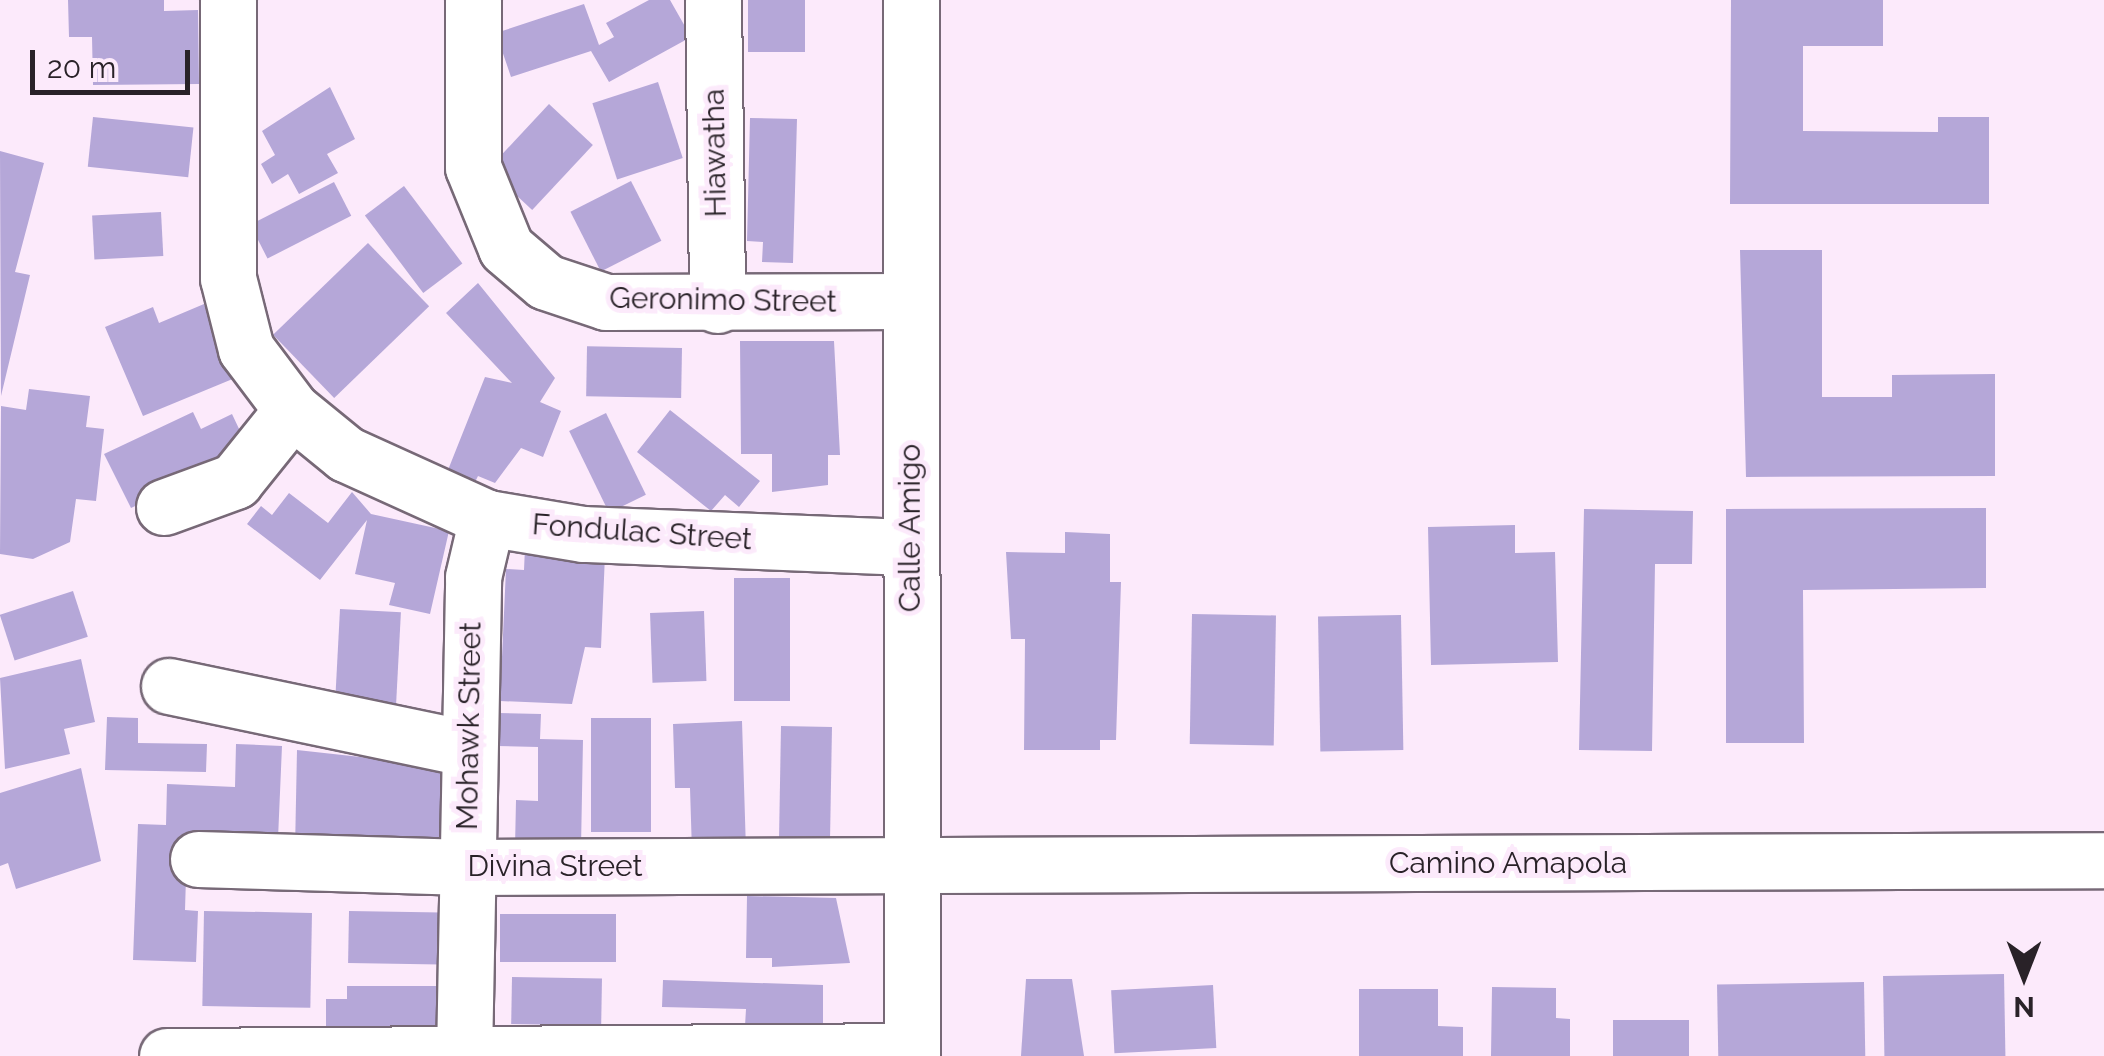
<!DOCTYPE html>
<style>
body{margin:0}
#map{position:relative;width:2104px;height:1056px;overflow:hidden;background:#fceafb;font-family:Raleway,sans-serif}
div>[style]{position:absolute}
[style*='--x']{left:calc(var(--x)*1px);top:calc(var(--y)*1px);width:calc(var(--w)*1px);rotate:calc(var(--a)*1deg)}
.building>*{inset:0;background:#b5a7d8;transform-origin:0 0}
.roads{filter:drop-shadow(2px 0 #776977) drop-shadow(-2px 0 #776977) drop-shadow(0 2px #776977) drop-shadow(0 -2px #776977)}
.street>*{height:55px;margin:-27.5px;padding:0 27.5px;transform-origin:27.5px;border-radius:27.5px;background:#fff}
span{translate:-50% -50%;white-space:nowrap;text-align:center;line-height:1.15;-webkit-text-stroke:10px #fceafb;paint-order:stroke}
.street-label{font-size:30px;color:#292228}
.north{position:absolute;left:1974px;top:926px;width:100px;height:100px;-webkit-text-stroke:8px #fceafb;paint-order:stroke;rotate:180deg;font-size:28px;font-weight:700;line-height:40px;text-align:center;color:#292228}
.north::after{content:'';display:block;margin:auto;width:35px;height:45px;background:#292228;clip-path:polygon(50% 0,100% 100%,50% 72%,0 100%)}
.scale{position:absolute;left:30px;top:50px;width:160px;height:45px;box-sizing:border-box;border:5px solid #292228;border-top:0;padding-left:12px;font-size:30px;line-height:35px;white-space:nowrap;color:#292228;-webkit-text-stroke:8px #fceafb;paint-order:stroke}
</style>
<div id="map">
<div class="building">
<div style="clip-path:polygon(68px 0,164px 0,164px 11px,198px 10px,199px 84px,93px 85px,92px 37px,69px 37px)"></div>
<div style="clip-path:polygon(649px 0,670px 0,691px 37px,609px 82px,591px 51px,511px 77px,496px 33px,584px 4px,599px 45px,614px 37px,606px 23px)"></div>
<div style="left:748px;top:0;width:57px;height:52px"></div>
<div style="clip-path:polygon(1731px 0,1883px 0,1883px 46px,1803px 46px,1803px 131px,1938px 132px,1938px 117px,1989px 117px,1989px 204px,1730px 204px)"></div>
<div style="left:658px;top:82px;width:80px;height:69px;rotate:72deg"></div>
<div style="clip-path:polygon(330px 87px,355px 139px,327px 154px,338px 173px,299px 194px,288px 174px,272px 184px,261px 164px,275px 155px,262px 131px)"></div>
<div style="left:549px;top:104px;width:60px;height:89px;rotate:43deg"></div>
<div style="left:93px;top:117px;width:101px;height:50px;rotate:6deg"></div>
<div style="clip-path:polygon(750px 118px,797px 119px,793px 263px,762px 262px,763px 242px,747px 241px)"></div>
<div style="clip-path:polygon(0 151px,44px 163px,15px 272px,30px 275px,1px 396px)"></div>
<div style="left:631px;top:181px;width:67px;height:68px;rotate:63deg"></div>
<div style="left:334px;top:182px;width:38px;height:94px;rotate:63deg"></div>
<div style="left:404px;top:186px;width:97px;height:49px;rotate:53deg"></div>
<div style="left:161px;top:212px;width:44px;height:69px;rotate:87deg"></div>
<div style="left:368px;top:243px;width:88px;height:132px;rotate:46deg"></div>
<div style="clip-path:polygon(1740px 250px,1822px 250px,1822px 397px,1892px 397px,1892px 375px,1995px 374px,1995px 476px,1746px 477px)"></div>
<div style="clip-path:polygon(478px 283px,555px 378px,540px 402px,561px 411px,543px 457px,521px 448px,495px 483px,478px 476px,473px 486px,446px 475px,485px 377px,512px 383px,446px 313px)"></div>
<div style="clip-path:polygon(204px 304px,235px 378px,143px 416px,105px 327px,153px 307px,159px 323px)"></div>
<div style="clip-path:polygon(740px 341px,834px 341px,840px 455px,828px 455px,828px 485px,772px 492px,772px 454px,741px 454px)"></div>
<div style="left:682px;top:348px;width:50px;height:95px;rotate:91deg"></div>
<div style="clip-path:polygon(29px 389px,90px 396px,86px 427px,104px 429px,96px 501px,76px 499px,70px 542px,33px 559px,0 554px,1px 406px,26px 410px)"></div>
<div style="clip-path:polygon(670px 410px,760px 481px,739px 507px,725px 495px,711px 511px,637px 452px)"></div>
<div style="clip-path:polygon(193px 412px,201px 429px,232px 414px,250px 452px,131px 508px,104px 454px)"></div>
<div style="left:606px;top:413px;width:91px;height:41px;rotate:64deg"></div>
<div style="clip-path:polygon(352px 492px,371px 514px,449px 531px,430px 614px,389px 605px,395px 583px,355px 574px,367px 520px,320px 580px,247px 524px,261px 506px,272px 515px,289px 493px,328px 523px)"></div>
<div style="clip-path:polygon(1986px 508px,1986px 588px,1803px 590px,1804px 743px,1726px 743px,1726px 509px)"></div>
<div style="clip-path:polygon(1584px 509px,1693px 511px,1692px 564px,1655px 564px,1652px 751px,1579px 750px)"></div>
<div style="clip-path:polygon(1515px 525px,1515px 553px,1555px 552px,1558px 662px,1431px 665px,1428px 527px)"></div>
<div style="clip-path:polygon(1065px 532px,1110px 534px,1110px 582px,1121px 582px,1116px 740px,1100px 740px,1100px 750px,1024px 750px,1025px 639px,1011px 639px,1006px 552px,1065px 553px)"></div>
<div style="clip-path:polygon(525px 547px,605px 555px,601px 648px,585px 647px,572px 704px,500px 701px,506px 569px,524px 570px)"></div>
<div style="left:790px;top:578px;width:123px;height:56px;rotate:90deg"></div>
<div style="left:73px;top:591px;width:48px;height:77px;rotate:72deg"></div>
<div style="left:340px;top:609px;width:61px;height:104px;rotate:3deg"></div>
<div style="left:704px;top:611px;width:70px;height:54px;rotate:88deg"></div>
<div style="left:1192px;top:614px;width:84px;height:130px;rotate:1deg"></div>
<div style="left:1401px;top:615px;width:135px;height:83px;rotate:89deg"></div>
<div style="clip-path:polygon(81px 659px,95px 722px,64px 729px,70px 754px,5px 769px,0 678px)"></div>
<div style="clip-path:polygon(498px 713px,541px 714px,540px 739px,583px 740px,581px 848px,515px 847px,516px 800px,538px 801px,538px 747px,497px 746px)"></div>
<div style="clip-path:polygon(107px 717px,138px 718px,138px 743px,207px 744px,206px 772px,105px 770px)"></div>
<div style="left:651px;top:718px;width:114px;height:60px;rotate:90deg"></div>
<div style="clip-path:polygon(742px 721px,746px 850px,692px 852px,690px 788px,675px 788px,673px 724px)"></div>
<div style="left:781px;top:726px;width:51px;height:131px;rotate:1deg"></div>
<div style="clip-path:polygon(236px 744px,282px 746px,278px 839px,187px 845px,185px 910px,198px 911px,196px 962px,133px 960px,138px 824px,166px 825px,167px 784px,235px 787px)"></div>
<div style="clip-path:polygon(297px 750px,442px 766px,440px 852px,295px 850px)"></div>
<div style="clip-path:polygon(81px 768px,101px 861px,16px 889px,8px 863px,0 866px,0 793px)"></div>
<div style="clip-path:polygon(747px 896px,836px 898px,850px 963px,772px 967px,772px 958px,746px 958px)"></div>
<div style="left:204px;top:911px;width:108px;height:95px;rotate:1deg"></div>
<div style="left:349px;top:911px;width:92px;height:52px;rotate:1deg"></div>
<div style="left:500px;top:914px;width:116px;height:48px"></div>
<div style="left:2004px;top:974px;width:82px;height:121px;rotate:89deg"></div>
<div style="left:512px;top:977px;width:90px;height:47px;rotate:1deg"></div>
<div style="clip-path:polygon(1026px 979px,1072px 979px,1084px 1056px,1021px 1056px)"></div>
<div style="clip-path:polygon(663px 980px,823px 985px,823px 1028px,745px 1026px,746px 1009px,662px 1007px)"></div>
<div style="left:1864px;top:982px;width:74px;height:147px;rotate:89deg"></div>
<div style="left:1213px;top:985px;width:63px;height:102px;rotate:87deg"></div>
<div style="clip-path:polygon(347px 986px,446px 986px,451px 1033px,326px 1029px,326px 999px,347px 999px)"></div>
<div style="clip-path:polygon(1492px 987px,1556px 988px,1556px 1018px,1570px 1019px,1570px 1056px,1491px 1056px)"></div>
<div style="clip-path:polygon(1359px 989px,1438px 989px,1438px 1026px,1463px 1027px,1463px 1056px,1359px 1056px)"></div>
<div style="left:1613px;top:1020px;width:76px;height:36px"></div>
</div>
<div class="roads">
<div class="street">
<div style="--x:228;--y:0;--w:278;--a:90"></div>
<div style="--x:228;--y:278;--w:73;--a:75.8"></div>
<div style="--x:246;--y:349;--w:76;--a:53"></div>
<div style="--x:292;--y:410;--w:70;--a:39.2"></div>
<div style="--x:346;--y:454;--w:155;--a:24.4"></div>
<div style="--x:487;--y:518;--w:98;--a:9.4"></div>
<div style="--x:584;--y:534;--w:326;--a:2.3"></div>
<div style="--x:473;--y:0;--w:167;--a:90"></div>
<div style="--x:473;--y:167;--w:87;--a:67.8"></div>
<div style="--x:506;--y:248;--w:52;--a:40.4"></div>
<div style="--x:546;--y:282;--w:63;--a:18.4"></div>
<div style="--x:606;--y:302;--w:304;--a:-0.2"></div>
<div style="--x:713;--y:0;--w:305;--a:89.2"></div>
<div style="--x:911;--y:0;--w:1056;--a:89.95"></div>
<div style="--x:164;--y:507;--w:76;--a:-20.1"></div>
<div style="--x:235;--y:481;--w:91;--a:-51.2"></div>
<div style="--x:169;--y:686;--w:304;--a:11.8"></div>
<div style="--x:198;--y:859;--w:268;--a:1.7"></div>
<div style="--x:466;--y:867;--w:1638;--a:-0.24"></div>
<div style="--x:167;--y:1056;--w:745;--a:-0.38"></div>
<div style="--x:464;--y:1056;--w:479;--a:-88.9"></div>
<div style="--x:473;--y:577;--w:61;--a:-76.7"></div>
</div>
</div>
<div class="street-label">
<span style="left:715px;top:153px;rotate:-91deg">Hiawatha</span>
<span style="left:723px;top:300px;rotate:1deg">Geronimo Street</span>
<span style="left:910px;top:528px;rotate:-90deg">Calle Amigo</span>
<span style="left:642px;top:532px;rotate:4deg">Fondulac Street</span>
<span style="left:469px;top:726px;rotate:-89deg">Mohawk Street</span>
<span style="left:1508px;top:863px">Camino Amapola</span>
<span style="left:555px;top:866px">Divina Street</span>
</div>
<div class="north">N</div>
<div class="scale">20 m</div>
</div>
